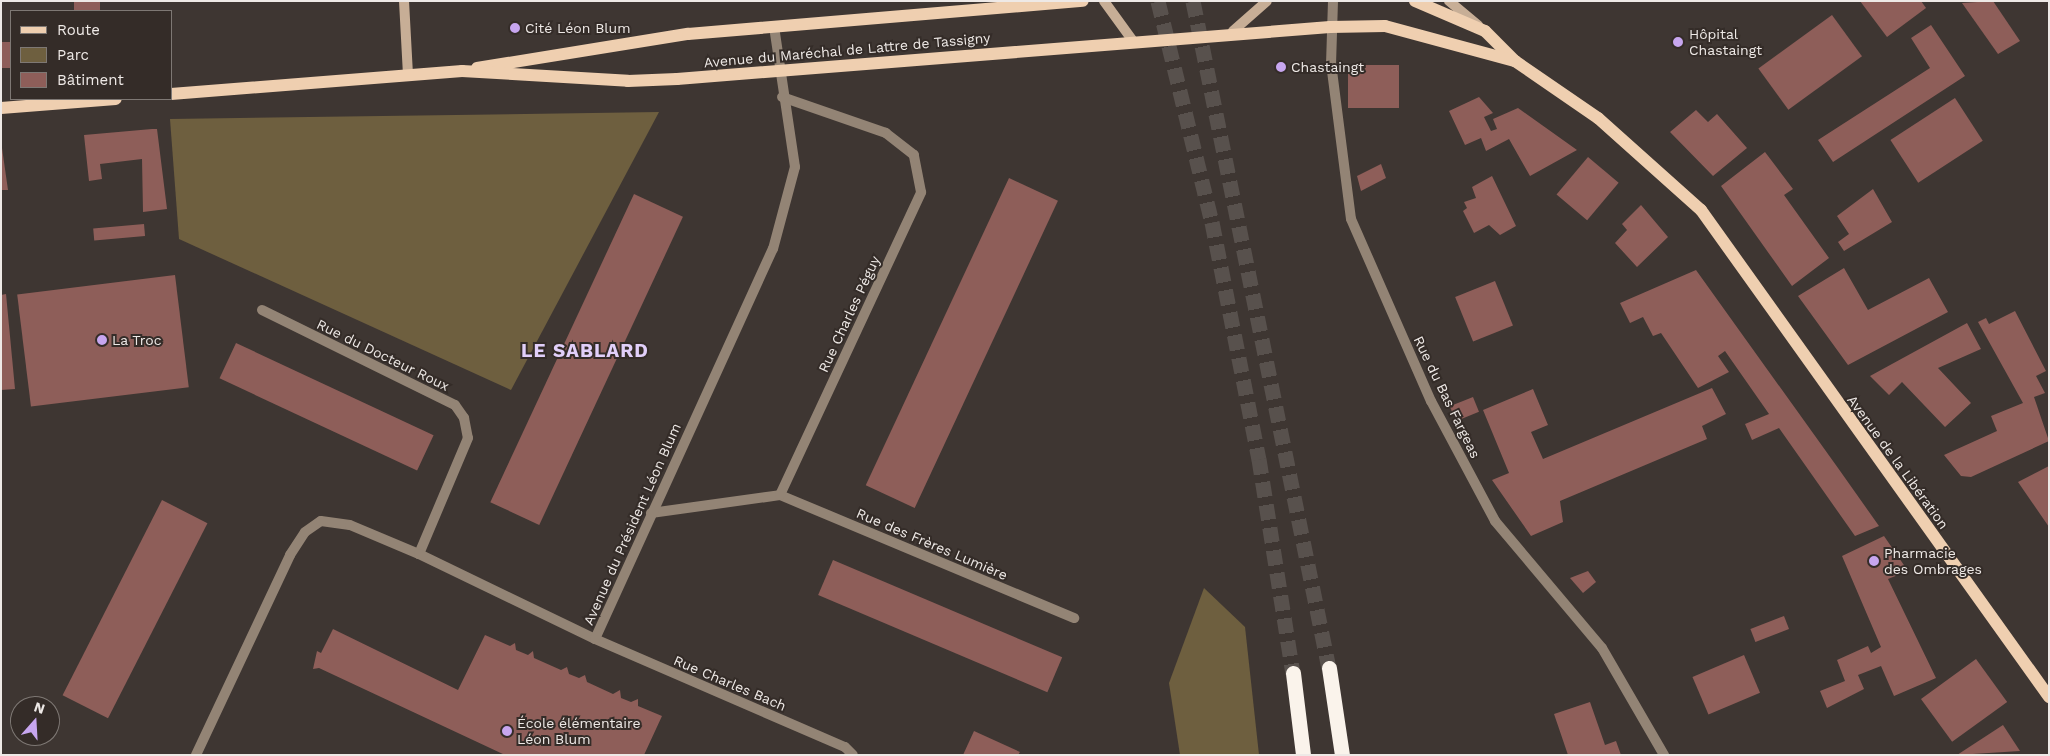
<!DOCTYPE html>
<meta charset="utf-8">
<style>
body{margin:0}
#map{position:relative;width:2050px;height:756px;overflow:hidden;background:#3e3632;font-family:"Work Sans",sans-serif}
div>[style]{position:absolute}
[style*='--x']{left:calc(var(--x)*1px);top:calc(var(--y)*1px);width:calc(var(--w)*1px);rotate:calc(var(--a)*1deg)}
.green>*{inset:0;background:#6e5f3f}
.building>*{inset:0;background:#8e5e59;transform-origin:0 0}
.highway-tunnel>*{height:15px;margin-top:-7.5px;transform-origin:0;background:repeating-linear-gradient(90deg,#58514d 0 15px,transparent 0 23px)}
.street>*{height:10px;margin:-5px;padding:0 5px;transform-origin:5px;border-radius:5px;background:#938475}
.secondary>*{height:10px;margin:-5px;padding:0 5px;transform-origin:5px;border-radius:5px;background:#c7ae96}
.primary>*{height:12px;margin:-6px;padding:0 6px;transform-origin:6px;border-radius:6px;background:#efcfb0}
.highway>*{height:15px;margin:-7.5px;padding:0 7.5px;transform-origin:7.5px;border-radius:7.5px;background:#faf3eb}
.dots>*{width:14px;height:14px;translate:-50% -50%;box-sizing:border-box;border:2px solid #342c28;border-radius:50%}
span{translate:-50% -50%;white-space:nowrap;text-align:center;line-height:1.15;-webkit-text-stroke:4px #342c28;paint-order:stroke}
.poi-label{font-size:14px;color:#eee9e6}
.left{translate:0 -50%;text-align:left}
.street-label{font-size:14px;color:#eee9e6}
.district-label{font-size:19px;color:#e1cff9;font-weight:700;letter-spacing:1px}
.frame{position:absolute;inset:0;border:2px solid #eee9e6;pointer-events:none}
.legend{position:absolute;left:10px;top:10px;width:162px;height:90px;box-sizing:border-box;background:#342c28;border:1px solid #7e7874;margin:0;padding:6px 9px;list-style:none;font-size:15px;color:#eee9e6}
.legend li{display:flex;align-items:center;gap:10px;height:25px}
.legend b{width:25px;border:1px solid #7e7874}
.north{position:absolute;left:10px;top:696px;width:50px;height:50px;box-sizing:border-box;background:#342c28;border:1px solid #7e7874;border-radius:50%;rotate:19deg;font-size:14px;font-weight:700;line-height:20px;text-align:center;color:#eee9e6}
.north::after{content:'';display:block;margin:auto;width:18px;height:22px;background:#c7a6ef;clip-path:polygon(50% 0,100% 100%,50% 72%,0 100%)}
</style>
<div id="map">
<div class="green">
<div style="clip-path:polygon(659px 112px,511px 390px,179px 239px,170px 119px)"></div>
<div style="clip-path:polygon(1204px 588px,1245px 627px,1259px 755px,1180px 755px,1169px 683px)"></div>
</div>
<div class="building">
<div style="left:74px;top:1px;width:26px;height:10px"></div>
<div style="clip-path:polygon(1860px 1px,1921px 1px,1926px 8px,1887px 37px)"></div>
<div style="clip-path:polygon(1993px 1px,2020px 41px,1998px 54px,1962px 3px)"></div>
<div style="left:1832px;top:15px;width:51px;height:91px;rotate:54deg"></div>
<div style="clip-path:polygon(1931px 25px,1965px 76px,1833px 162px,1818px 140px,1930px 68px,1911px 38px)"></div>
<div style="left:11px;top:42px;width:26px;height:10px;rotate:90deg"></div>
<div style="left:1348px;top:65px;width:51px;height:43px"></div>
<div style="clip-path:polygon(1479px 97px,1493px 113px,1484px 117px,1491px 131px,1497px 129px,1493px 119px,1518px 108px,1577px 150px,1530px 176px,1509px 139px,1486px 151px,1481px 138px,1465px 145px,1449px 111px)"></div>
<div style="left:1955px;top:98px;width:51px;height:77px;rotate:57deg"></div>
<div style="clip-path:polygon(1696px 110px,1708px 122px,1717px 114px,1747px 148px,1713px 176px,1670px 132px)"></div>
<div style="clip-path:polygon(152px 129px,157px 129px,167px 209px,143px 212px,142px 159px,100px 164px,102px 179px,89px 181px,84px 135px)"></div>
<div style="clip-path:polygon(1px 141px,8px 190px,1px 190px)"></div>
<div style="clip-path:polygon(1765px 152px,1793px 189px,1784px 195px,1829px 258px,1792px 286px,1721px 186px)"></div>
<div style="left:1588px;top:157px;width:40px;height:49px;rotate:40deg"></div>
<div style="clip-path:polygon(1381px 164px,1386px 178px,1361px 191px,1357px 176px)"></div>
<div style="clip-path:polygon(1492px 176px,1516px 226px,1500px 235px,1489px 225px,1474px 233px,1463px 211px,1467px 208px,1464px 202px,1476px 198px,1472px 187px)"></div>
<div style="left:1009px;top:178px;width:54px;height:339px;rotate:25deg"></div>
<div style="clip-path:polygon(1873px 189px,1892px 222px,1844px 251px,1838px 242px,1849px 234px,1837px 216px)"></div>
<div style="left:634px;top:194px;width:54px;height:340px;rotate:25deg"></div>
<div style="clip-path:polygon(1641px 205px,1668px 237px,1637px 267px,1615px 243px,1627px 230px,1622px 224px)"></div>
<div style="left:144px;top:224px;width:12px;height:51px;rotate:85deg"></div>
<div style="clip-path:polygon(1844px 268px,1868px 310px,1929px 278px,1948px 312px,1848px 365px,1798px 296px)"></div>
<div style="clip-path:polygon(1696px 270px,1838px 468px,1879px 526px,1855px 536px,1779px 428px,1752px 440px,1745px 424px,1769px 414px,1725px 351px,1718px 356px,1729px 372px,1698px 388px,1661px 333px,1653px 336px,1643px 317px,1630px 323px,1620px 303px)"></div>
<div style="left:175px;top:275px;width:113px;height:159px;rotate:83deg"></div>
<div style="left:1495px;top:281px;width:48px;height:43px;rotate:68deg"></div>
<div style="clip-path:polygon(6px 294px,15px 389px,1px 390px,1px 295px)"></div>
<div style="clip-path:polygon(2015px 311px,2046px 371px,2036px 376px,2045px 393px,2034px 397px,2049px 441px,1971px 477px,1961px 476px,1944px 455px,1997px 431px,1991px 416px,2023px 403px,1978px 322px,1986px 318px,1989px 324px)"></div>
<div style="clip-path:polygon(1967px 323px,1981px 349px,1938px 368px,1971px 403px,1945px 427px,1902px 382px,1889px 395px,1870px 376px)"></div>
<div style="left:236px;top:343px;width:218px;height:39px;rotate:25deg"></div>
<div style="clip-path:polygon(1712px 388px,1726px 414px,1702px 426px,1707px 439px,1560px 501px,1563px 522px,1531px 536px,1492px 480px,1509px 473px,1483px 410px,1533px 389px,1548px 425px,1531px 432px,1543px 459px)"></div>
<div style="left:1473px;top:397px;width:16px;height:25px;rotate:68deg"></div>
<div style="clip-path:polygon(2049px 466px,2049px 527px,2018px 482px)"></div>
<div style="left:162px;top:500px;width:51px;height:219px;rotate:27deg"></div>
<div style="clip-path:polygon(1884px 536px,1908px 571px,1888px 579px,1936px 678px,1894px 696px,1881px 666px,1858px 675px,1864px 689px,1827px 708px,1820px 691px,1845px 681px,1837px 660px,1868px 646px,1871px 653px,1881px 647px,1842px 556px)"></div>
<div style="left:833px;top:560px;width:249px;height:38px;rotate:23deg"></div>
<div style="clip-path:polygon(1588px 571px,1596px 582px,1583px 593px,1570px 578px)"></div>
<div style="left:1784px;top:616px;width:14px;height:36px;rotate:69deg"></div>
<div style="clip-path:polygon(333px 629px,458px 690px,485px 635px,510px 646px,515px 643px,516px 650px,528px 655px,533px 651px,534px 658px,561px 670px,567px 667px,569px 674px,579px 678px,585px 675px,587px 682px,613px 694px,620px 690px,621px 698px,631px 702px,638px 699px,638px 706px,662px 716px,644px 755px,505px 755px,319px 668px,313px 669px,317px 651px,321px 653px)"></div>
<div style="left:1744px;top:655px;width:41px;height:56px;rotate:67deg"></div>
<div style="left:1976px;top:659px;width:53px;height:68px;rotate:54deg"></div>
<div style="clip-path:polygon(1590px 702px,1605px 745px,1616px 741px,1621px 755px,1568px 755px,1554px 714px)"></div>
<div style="clip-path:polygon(2003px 725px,2020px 751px,1957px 755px)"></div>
<div style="clip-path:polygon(974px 731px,1020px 752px,1018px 755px,963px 755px)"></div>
</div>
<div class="highway-tunnel">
<div style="--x:1158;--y:1;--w:228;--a:76.3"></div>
<div style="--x:1212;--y:222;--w:242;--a:78.8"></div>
<div style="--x:1259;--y:459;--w:217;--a:81"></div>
<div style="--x:1193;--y:1;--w:681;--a:78.48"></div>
</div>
<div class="street">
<div style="--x:1333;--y:1;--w:62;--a:91.8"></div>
<div style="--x:1331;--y:63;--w:157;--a:82.7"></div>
<div style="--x:1351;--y:219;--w:199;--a:66.3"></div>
<div style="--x:1431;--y:401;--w:136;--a:61.9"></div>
<div style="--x:1495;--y:521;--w:166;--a:49.9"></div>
<div style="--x:1602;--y:648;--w:124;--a:59.9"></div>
<div style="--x:262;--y:310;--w:215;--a:26.2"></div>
<div style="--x:455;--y:405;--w:16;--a:55"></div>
<div style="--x:464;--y:418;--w:20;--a:79"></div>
<div style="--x:468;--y:438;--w:126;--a:112.9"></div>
<div style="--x:780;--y:495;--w:319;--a:22.7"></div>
<div style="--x:651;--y:513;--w:130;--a:-7.9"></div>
<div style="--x:780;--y:495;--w:334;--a:-65"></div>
<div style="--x:921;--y:192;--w:38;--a:-101"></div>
<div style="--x:914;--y:155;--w:36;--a:-142"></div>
<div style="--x:886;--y:133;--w:110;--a:-160.9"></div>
<div style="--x:595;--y:639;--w:272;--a:23.4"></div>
<div style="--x:845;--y:747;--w:11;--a:45"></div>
<div style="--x:196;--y:755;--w:221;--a:-64.8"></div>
<div style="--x:290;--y:555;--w:27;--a:-57"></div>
<div style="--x:305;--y:532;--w:19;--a:-35"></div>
<div style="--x:321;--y:521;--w:29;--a:8"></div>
<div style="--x:350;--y:525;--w:75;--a:22.8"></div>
<div style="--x:419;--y:554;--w:195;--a:25.8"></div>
<div style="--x:595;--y:639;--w:429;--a:-65.5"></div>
<div style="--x:773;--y:249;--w:85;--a:-75"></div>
<div style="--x:795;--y:167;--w:142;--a:-98.5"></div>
</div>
<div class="secondary">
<div style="--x:404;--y:1;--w:74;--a:86.9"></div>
<div style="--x:1104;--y:1;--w:49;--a:54.1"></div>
<div style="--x:1449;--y:1;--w:38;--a:40"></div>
<div style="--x:1233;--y:31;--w:45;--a:-41.4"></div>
</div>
<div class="primary">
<div style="--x:1415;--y:1;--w:76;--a:23.2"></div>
<div style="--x:1485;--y:31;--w:42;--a:45"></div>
<div style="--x:1515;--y:61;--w:101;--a:34.5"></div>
<div style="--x:1598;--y:118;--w:138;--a:41.8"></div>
<div style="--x:1701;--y:210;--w:599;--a:54.45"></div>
<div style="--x:477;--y:68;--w:214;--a:-9.2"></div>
<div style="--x:688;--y:34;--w:396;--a:-4.8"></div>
<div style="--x:171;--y:94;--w:292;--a:-4.5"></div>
<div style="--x:462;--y:71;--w:166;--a:3.4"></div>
<div style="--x:628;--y:81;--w:49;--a:-2.3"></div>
<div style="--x:677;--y:79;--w:655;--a:-4.55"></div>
<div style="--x:1330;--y:27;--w:55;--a:-1"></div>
<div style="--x:1385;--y:26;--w:135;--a:15.1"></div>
<div style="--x:1;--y:108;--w:115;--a:-4.5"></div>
</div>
<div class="highway">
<div style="--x:1329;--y:668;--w:88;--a:81.5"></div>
<div style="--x:1293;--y:673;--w:83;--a:83"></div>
</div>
<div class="dots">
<div style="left:515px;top:28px;background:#c7a6ef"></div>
<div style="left:1678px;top:42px;background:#c7a6ef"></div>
<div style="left:1281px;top:67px;background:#c7a6ef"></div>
<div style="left:102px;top:340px;background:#c7a6ef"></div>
<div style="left:1874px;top:561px;background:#c7a6ef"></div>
<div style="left:507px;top:731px;background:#c7a6ef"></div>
</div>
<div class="poi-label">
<span class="left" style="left:525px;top:28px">Cité Léon Blum</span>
<span class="left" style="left:1689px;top:42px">Hôpital<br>Chastaingt</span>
<span class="left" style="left:1291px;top:67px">Chastaingt</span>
<span class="left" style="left:112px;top:340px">La Troc</span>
<span class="left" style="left:1884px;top:561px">Pharmacie<br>des Ombrages</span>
<span class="left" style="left:517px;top:731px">École élémentaire<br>Léon Blum</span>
</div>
<div class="street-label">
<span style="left:847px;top:50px;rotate:-5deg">Avenue du Maréchal de Lattre de Tassigny</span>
<span style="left:849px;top:314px;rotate:-65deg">Rue Charles Péguy</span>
<span style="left:383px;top:355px;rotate:26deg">Rue du Docteur Roux</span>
<span style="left:1447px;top:397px;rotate:64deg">Rue du Bas Fargeas</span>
<span style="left:1898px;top:462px;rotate:54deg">Avenue de la Libération</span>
<span style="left:632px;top:524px;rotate:-66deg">Avenue du Président Léon Blum</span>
<span style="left:932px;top:544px;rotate:23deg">Rue des Frères Lumière</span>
<span style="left:730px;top:683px;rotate:23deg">Rue Charles Bach</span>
</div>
<div class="district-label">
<span style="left:585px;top:351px">LE SABLARD</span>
</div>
<div class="frame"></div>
<ul class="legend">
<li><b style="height:6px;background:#efcfb0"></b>Route</li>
<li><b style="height:14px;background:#6e5f3f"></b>Parc</li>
<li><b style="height:14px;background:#8e5e59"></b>Bâtiment</li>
</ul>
<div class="north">N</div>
</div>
